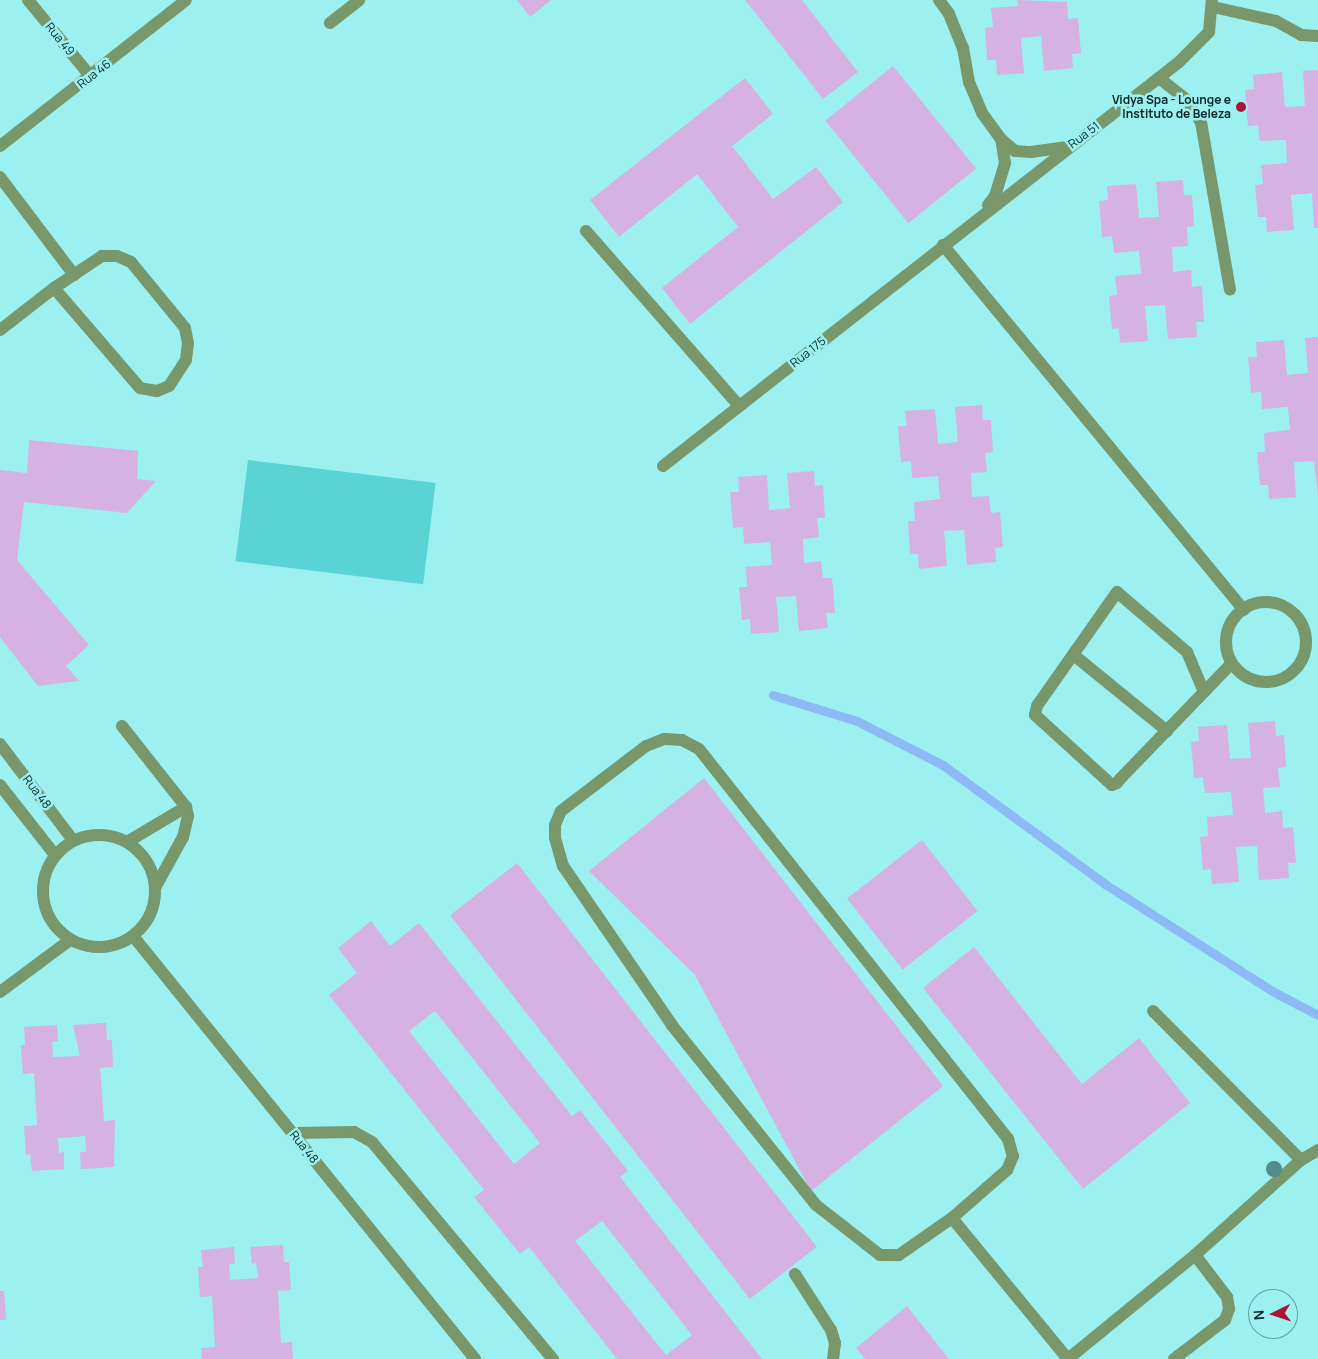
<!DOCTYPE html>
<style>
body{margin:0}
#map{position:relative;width:1318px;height:1359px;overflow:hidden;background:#9df0f0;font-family:Manrope,sans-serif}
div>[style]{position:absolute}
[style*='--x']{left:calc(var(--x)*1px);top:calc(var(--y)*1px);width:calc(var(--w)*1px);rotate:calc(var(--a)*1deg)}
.green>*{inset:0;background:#59d3d4;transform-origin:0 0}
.stream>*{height:9px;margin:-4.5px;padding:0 4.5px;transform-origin:4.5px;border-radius:4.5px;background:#8db9f4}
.building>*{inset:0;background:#d5b1e4;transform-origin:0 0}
.minor>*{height:12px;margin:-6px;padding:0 6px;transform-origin:6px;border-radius:6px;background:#78976a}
.minor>.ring{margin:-6px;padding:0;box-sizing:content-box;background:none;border:12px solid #78976a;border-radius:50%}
.trees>*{width:16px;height:16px;margin:-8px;border-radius:50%;background:#538a8a}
.dots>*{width:14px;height:14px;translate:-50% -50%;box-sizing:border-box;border:2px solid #9df0f0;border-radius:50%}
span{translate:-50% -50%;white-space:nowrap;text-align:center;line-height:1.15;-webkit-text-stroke:5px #9df0f0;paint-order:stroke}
.street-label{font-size:12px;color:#012627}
.poi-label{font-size:12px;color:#012627;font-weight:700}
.right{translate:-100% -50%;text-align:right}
.north{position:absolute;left:1248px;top:1289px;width:50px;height:50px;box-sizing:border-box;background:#9df0f0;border:1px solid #5f9fa0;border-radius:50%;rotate:266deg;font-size:14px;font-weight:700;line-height:20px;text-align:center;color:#012627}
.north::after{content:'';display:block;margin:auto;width:18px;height:22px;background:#aa1438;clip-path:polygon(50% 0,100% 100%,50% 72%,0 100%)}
</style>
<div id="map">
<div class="green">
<div style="left:248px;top:460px;width:189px;height:102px;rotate:7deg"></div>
</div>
<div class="stream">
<div style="--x:773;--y:695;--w:88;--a:17.2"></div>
<div style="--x:857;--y:721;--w:97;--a:27.1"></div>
<div style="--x:943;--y:765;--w:201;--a:36.3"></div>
<div style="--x:1105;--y:884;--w:198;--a:32.6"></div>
<div style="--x:1272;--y:991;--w:52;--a:27.6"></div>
</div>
<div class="building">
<div style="clip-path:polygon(517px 0,551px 0,530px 17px)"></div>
<div style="clip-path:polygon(745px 0,802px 0,858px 72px,823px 99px)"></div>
<div style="clip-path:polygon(1017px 0,1067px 2px,1068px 19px,1078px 18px,1081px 53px,1072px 54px,1073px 68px,1044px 71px,1041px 36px,1021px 38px,1024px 73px,997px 75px,996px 60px,987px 60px,985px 28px,993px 27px,991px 8px,1018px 6px)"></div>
<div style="left:893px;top:66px;width:132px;height:87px;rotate:51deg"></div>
<div style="clip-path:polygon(1318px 70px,1318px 228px,1314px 228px,1312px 193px,1291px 195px,1294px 230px,1267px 232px,1266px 217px,1258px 217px,1255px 185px,1263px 184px,1261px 165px,1287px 163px,1286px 140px,1260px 141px,1258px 125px,1248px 126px,1245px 90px,1254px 89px,1253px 75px,1282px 72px,1285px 107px,1305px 106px,1303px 71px)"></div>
<div style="clip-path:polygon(745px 78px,773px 114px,732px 146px,773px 199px,816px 167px,843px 202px,690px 324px,662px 288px,738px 227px,697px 174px,619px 237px,590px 200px)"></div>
<div style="clip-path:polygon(1183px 180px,1184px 195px,1192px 195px,1194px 226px,1187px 227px,1188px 246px,1172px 247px,1173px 272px,1191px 270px,1192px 287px,1202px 286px,1204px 322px,1196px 322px,1197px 337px,1168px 339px,1165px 305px,1145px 306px,1148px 341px,1120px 343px,1119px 328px,1112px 329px,1109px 296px,1117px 295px,1115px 276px,1141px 274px,1139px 251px,1114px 253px,1112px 236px,1102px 237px,1099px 201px,1108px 200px,1107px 186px,1136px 184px,1139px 218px,1159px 217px,1156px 182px)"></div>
<div style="clip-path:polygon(1318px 337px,1318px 497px,1314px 461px,1294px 462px,1296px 497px,1269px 499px,1268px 485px,1260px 485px,1257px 452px,1265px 452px,1264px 433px,1290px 430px,1288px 407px,1262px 409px,1261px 392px,1251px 393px,1248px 357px,1257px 357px,1256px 342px,1284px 340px,1287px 375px,1308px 373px,1305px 338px)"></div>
<div style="clip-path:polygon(982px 405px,983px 420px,991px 420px,993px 452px,985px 453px,987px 472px,971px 473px,972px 497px,989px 496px,991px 513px,1000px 512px,1003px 547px,995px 548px,996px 562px,967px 565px,964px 530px,944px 531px,947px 566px,919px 569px,918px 554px,910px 554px,908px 521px,915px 521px,914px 502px,940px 499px,938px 476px,912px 478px,911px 461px,901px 462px,898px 426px,907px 426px,905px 411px,935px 409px,938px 444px,958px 442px,955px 407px)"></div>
<div style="clip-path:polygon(29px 440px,138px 451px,137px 479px,156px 481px,127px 513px,24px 502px,17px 560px,89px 645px,66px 666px,79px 681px,38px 686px,0 637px,0 470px,27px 473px)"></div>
<div style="clip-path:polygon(814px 471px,815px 486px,823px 485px,825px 518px,817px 518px,819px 537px,803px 539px,804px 563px,821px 561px,823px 578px,832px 578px,835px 613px,826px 613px,828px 628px,799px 631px,796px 596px,776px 597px,779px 632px,751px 634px,750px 619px,742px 620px,739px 587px,747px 587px,746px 567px,772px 565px,770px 542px,744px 544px,743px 527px,733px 528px,730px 492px,739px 492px,738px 477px,767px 475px,769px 510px,790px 508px,787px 473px)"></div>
<div style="clip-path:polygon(1275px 721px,1276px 736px,1284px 735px,1286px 767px,1278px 768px,1280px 787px,1263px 788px,1265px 813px,1282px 811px,1283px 828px,1293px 827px,1296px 863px,1288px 863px,1289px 878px,1259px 880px,1257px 846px,1236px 847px,1239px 882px,1212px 884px,1211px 869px,1203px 870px,1200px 837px,1208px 836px,1207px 817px,1233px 815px,1231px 792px,1205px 793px,1203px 777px,1194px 778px,1191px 742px,1199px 741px,1198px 727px,1227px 725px,1230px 759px,1251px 758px,1248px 723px)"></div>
<div style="clip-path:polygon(704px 778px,943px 1086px,811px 1191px,695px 975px,589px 871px)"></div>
<div style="left:922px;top:840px;width:90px;height:95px;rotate:52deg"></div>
<div style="left:517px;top:863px;width:487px;height:85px;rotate:52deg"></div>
<div style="clip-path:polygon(evenodd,371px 921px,390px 946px,419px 923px,572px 1116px,580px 1110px,628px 1171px,620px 1177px,762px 1359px,617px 1359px,529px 1247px,520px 1254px,474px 1197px,484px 1190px,329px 995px,357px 973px,338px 948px,371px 921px,435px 1011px,540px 1143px,514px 1164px,409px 1031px,435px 1011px,371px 921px,602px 1221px,692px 1335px,666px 1355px,575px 1241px,602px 1221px)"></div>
<div style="clip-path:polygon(974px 947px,1082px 1084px,1139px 1038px,1190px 1103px,1083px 1189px,923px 988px)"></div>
<div style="clip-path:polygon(106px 1023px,107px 1040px,112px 1040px,113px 1067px,100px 1068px,104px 1121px,115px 1120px,114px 1167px,81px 1169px,80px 1152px,86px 1152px,85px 1136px,58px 1138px,59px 1153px,64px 1152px,64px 1169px,32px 1171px,30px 1154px,26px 1155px,24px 1126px,37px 1125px,34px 1073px,23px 1074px,21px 1045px,25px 1045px,24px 1027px,57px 1025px,58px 1041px,52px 1042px,53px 1057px,80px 1056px,73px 1025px)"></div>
<div style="clip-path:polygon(283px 1245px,284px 1262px,289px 1262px,291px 1290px,278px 1291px,281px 1343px,292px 1342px,293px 1359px,202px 1359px,201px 1348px,215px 1347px,212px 1296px,200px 1297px,198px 1267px,203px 1267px,201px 1250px,234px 1247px,235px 1264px,229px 1264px,230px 1280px,258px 1278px,256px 1263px,252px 1264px,250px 1247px)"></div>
<div style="clip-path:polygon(0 1291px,4px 1291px,6px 1320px,0 1320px)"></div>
<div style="clip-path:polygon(907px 1306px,949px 1359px,865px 1359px,856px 1348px)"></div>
</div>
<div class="minor">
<div style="--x:28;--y:0;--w:99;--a:50.7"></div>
<div style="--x:939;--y:0;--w:17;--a:54"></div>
<div style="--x:949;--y:14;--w:37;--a:68"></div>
<div style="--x:963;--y:48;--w:35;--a:80"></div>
<div style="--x:969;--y:82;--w:34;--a:67"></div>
<div style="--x:982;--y:113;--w:32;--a:54"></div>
<div style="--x:1001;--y:139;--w:18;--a:41"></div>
<div style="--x:1015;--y:151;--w:16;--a:4"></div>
<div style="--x:1031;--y:152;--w:35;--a:-8"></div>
<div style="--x:1213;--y:7;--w:65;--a:12.5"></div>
<div style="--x:1276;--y:21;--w:29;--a:29"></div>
<div style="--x:1301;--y:35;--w:17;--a:3"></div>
<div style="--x:330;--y:23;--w:37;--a:-38"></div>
<div style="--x:1159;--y:78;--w:36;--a:38"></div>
<div style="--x:1187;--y:100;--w:26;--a:58"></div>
<div style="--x:1201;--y:122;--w:170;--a:80.2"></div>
<div style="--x:0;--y:146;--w:236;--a:-38.1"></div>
<div style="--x:0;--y:177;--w:123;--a:52.9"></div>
<div style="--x:988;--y:205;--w:11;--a:-52"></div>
<div style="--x:995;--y:196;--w:34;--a:-73"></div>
<div style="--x:1005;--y:163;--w:24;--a:-99"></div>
<div style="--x:586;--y:231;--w:232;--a:48.8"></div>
<div style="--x:943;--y:245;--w:473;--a:50.5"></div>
<div style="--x:102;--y:256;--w:15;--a:0"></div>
<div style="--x:117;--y:256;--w:15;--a:23"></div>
<div style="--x:131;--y:262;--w:85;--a:50.7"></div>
<div style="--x:185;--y:328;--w:15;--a:79"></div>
<div style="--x:188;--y:343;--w:17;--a:97"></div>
<div style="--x:186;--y:360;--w:31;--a:123"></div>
<div style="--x:169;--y:386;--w:13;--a:157"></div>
<div style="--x:157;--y:391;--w:17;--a:-170"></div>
<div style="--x:140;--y:388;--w:132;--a:-130.7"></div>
<div style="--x:54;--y:288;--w:58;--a:-33.7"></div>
<div style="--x:0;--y:330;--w:68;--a:-37.9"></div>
<div style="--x:663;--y:466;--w:655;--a:-38.06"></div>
<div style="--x:1179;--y:62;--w:42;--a:-45"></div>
<div style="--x:1209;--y:32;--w:32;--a:-85"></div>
<div class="ring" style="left:1226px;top:602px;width:68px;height:68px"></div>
<div style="--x:1075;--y:656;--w:119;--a:39.2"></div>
<div style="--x:1204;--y:692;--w:43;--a:-113"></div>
<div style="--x:1187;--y:652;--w:92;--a:-139.4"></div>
<div style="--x:1117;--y:592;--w:139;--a:125.1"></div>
<div style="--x:1037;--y:706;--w:9;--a:103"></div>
<div style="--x:1035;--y:715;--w:104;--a:42.3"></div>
<div style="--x:1112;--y:785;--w:5;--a:-22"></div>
<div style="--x:1117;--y:783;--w:5;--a:-53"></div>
<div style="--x:1120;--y:779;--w:161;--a:-46"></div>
<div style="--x:122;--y:726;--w:103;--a:51.7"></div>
<div style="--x:186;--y:807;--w:9;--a:77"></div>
<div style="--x:188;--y:816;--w:22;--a:103"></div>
<div style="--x:183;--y:837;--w:58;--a:118.8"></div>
<div style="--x:664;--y:739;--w:18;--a:3"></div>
<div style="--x:682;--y:740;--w:19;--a:28"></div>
<div style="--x:699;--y:749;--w:498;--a:51.6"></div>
<div style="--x:1008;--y:1139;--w:18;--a:74"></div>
<div style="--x:1013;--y:1156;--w:15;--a:113"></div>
<div style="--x:1007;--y:1170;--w:73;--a:138.9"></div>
<div style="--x:952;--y:1218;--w:65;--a:145.1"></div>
<div style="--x:899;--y:1255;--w:19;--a:180"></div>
<div style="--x:880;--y:1255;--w:81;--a:-142"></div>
<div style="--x:816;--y:1205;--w:231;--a:-128.7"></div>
<div style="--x:672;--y:1025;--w:193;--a:-124.4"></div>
<div style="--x:563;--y:866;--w:29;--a:-106"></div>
<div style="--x:555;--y:838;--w:13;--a:-90"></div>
<div style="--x:555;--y:825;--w:15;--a:-67"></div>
<div style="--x:561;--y:811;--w:107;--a:-37.4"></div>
<div style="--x:646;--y:746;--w:19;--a:-21"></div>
<div style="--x:0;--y:744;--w:121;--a:52.8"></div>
<div style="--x:0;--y:785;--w:89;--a:51.8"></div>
<div class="ring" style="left:43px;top:835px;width:100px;height:100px"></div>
<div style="--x:127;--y:842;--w:69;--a:-30.7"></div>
<div style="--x:133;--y:936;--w:544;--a:51.04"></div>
<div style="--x:0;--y:992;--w:87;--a:-36.6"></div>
<div style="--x:1153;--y:1011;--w:210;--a:45.2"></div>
<div style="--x:293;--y:1133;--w:61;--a:-0.9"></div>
<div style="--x:354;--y:1132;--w:21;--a:29"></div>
<div style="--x:372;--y:1142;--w:283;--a:50.2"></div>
<div style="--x:952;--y:1218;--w:183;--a:50.6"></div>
<div style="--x:795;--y:1274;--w:67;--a:57.3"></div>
<div style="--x:831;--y:1330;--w:14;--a:73"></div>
<div style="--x:835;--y:1343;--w:16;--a:97"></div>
<div style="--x:1068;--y:1359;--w:164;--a:-39.3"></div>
<div style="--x:1195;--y:1255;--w:142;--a:-41.9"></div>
<div style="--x:1301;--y:1160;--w:20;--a:-30"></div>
<div style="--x:1174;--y:1359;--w:64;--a:-37.4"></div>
<div style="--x:1225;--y:1320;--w:12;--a:-70"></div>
<div style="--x:1229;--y:1309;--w:12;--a:-99"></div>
<div style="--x:1227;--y:1297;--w:53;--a:-127.3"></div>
</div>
<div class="trees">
<div style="left:1274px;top:1169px"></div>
</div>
<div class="dots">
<div style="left:1241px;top:107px;background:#aa1438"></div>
</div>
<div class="street-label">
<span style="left:60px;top:39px;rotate:51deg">Rua 49</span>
<span style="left:94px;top:74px;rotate:-38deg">Rua 46</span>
<span style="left:1084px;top:135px;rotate:-37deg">Rua 51</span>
<span style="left:808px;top:352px;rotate:-38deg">Rua 175</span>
<span style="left:37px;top:792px;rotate:53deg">Rua 48</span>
<span style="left:304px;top:1147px;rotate:51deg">Rua 48</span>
</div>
<div class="poi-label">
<span class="right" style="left:1231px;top:107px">Vidya Spa - Lounge e<br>Instituto de Beleza</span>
</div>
<div class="north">N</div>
</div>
